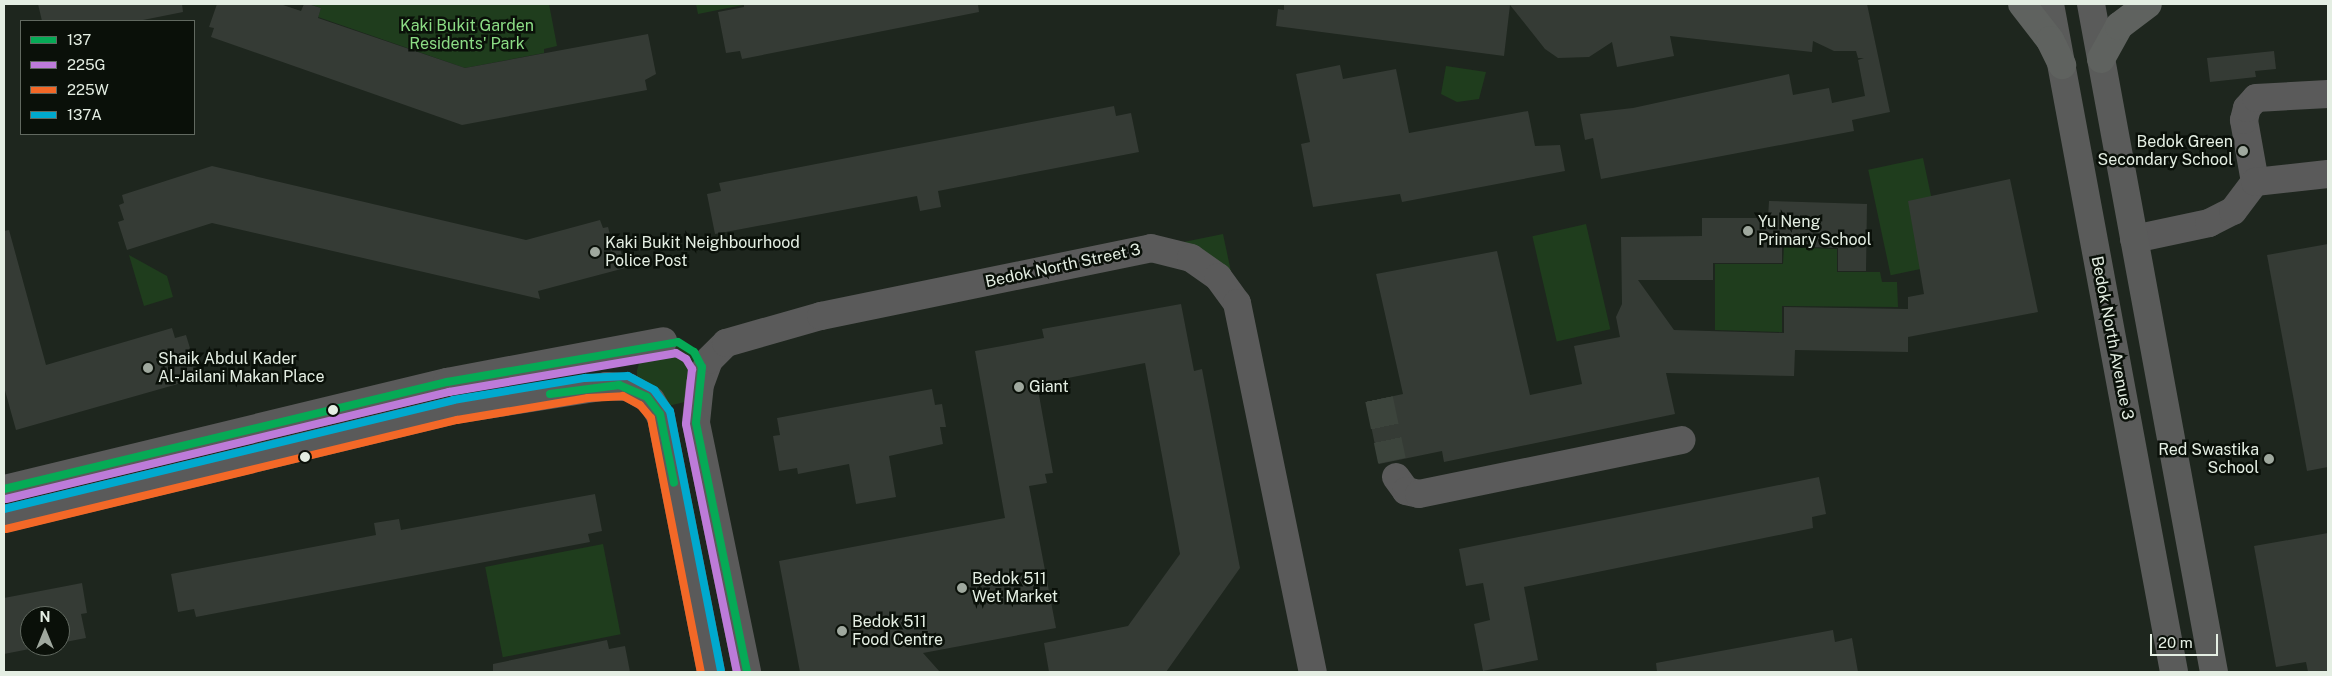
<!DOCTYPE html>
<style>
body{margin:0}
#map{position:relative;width:2332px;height:676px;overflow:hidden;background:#1e261e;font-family:"Public Sans",sans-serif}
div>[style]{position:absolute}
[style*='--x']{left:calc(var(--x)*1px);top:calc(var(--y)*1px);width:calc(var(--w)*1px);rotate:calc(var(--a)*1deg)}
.green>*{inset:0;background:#1f3d1d;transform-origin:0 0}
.building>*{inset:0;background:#353b35}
.minor-tunnel>*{height:28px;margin-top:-14px;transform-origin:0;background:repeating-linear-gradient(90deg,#3c443c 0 28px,transparent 0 42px)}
.minor>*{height:28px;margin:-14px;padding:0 14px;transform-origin:14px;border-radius:14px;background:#5a5a5a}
.major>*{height:28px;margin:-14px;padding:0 14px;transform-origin:14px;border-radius:14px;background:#5a5b5a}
.highway>*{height:28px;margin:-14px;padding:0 14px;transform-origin:14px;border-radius:14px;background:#5f625f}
.bus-1>*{height:8px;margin:-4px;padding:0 4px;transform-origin:4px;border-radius:4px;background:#06aa56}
.bus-2>*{height:8px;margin:-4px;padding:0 4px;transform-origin:4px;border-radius:4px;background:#bd7bd9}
.bus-3>*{height:8px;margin:-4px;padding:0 4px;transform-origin:4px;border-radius:4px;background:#f36827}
.bus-4>*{height:8px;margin:-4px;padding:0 4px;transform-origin:4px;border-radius:4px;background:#00a9ce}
.dots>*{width:14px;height:14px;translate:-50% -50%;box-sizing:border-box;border:2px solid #0a1009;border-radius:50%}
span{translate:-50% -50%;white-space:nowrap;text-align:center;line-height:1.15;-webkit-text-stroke:5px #0a1009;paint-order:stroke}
.park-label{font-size:16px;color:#8cdc85}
.poi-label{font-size:16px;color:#e4eee3}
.right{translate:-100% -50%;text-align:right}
.left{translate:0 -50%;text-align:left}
.street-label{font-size:16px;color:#e4eee3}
.frame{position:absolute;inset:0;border:5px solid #e4eee3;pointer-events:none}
.legend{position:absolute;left:20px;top:20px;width:175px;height:115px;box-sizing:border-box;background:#0a1009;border:1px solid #616960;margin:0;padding:6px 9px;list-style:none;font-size:15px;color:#e4eee3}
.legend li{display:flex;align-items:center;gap:10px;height:25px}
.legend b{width:25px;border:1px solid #616960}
.north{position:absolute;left:20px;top:606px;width:50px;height:50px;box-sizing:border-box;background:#0a1009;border:1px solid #616960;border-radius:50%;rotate:0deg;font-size:14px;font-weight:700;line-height:20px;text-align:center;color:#e4eee3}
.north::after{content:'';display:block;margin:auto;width:18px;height:22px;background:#9fa89e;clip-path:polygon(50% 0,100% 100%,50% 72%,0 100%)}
.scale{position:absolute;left:2150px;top:634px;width:68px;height:22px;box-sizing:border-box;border:2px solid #e4eee3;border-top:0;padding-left:6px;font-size:15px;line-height:18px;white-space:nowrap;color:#e4eee3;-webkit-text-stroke:4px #0a1009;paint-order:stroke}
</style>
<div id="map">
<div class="green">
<div style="clip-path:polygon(309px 4px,549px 4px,557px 46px,544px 49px,544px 53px,465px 68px,318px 17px,321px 8px)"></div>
<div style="clip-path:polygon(696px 4px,748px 4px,698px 14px)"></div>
<div style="clip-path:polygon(1446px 66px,1486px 72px,1479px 99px,1457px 102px,1441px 94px)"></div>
<div style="left:1923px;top:158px;width:108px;height:56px;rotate:78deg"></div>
<div style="left:1586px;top:224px;width:108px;height:55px;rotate:77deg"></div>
<div style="clip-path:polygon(1223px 234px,1237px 300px,1154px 248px)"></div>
<div style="clip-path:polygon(1784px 247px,1837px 249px,1837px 272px,1880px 272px,1882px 282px,1897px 282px,1898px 307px,1782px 306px,1782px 332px,1715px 330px,1715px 264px,1783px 264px)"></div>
<div style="clip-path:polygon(129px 255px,167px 276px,173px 297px,144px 306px)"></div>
<div style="clip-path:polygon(672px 341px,685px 345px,699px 359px,685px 402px,668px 406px,637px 379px,637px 370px,641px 357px)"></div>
<div style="left:603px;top:544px;width:92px;height:120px;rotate:79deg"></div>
</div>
<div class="building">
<div style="clip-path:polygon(38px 4px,182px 4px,183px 12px,138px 21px,42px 21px)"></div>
<div style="clip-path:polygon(217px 4px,280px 4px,301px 11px,304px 4px,308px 4px,321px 8px,318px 18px,465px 68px,648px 34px,656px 74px,645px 80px,647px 90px,462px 125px,211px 37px,214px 28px,209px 27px)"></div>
<div style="clip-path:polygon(744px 4px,978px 4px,979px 12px,742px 59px,740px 51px,726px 53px,718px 12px,744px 7px)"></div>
<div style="clip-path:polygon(1284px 4px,1867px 4px,1890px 112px,1852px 120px,1854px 131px,1601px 179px,1593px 138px,1585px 140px,1580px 114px,1633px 108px,1789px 74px,1793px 95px,1829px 88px,1832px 103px,1865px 96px,1858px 60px,1864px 58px,1858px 58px,1856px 51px,1834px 51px,1813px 41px,1812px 52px,1670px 36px,1674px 56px,1617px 67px,1612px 42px,1589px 57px,1558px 58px,1545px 49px,1510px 5px,1504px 56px,1276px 26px,1278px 9px,1284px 10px)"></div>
<div style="clip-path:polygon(2274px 51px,2276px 69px,2255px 71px,2256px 77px,2210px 82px,2207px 58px)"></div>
<div style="clip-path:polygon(1340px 65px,1343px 79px,1396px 69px,1409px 133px,1528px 111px,1535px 146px,1560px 145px,1565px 171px,1402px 202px,1400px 194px,1313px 207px,1301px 144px,1310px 142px,1296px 74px)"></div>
<div style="clip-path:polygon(1114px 106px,1116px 116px,1131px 113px,1139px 152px,938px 191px,941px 207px,920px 211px,917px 196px,715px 234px,707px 194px,721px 191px,719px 183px)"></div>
<div style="clip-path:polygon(212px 166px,526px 240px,600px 220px,603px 228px,608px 227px,612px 242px,618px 240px,625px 268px,538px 291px,540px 299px,212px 223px,127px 250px,118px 222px,124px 220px,119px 205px,124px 203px,122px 195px)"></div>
<div style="clip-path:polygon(2010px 179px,2038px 312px,1908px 337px,1908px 352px,1795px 350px,1794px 376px,1666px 373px,1675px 414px,1444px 462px,1442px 451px,1379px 464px,1366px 402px,1403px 394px,1376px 274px,1497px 251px,1530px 395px,1582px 384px,1574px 346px,1620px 337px,1616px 317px,1622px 304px,1621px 237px,1702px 236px,1702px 218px,1768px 218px,1769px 201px,1867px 204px,1866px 271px,1838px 271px,1838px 248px,1782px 246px,1782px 263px,1713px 263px,1713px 280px,1638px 280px,1674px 330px,1784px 333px,1784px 307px,1908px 309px,1908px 297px,1924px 294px,1908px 201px)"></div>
<div style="clip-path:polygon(9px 230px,46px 365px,172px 328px,175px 338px,186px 335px,199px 378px,16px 430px,4px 387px,4px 231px)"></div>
<div style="clip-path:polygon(2328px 244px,2328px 467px,2307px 471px,2267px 255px)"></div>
<div style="clip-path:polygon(1181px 304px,1194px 371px,1202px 369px,1240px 568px,1166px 672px,1049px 672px,1044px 643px,1128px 626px,1180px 554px,1145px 363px,1037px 384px,1053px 473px,1045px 474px,1047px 483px,1029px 486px,1056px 628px,923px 653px,940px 672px,800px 672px,779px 561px,1005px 518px,975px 351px,1044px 338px,1042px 329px)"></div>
<div style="clip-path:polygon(932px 389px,935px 405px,942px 404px,946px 427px,940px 427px,943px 444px,889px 456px,896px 497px,856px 504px,849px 464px,798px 474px,797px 468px,779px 471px,773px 436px,780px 435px,777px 418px)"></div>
<div style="clip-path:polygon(1819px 477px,1826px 514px,1812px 517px,1813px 528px,1524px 587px,1538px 660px,1483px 671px,1474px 624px,1490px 620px,1483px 583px,1466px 586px,1459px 549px)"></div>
<div style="clip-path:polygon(595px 494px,602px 531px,588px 534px,590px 542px,196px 617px,194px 609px,178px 612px,171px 574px,376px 535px,374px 523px,399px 519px,401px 530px)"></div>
<div style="clip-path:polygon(2328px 533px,2328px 672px,2308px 672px,2306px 662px,2276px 667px,2254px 546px)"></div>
<div style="clip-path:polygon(82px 583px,87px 613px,81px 614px,86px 638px,60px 643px,60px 616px,30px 616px,30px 646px,45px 646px,4px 654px,4px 598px)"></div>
<div style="clip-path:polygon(1833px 630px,1835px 642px,1852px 638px,1858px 672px,1657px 672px,1656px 663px)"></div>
<div style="clip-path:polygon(607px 640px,609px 649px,625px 646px,630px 672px,493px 672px,493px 664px)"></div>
</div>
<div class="minor-tunnel">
<div style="--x:1379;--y:399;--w:63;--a:78.2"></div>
</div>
<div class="minor">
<div style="--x:2255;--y:182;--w:63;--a:-100.1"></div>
<div style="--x:2244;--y:120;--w:12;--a:-76"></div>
<div style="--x:2247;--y:108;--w:13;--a:-48"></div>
<div style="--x:2256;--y:98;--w:72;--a:-3.2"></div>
<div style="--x:2134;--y:239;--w:77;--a:-12"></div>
<div style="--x:2209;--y:223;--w:27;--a:-27"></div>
<div style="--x:2233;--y:211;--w:36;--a:-53"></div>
<div style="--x:2255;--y:182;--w:73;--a:-6.3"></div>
<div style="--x:701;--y:382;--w:23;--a:-70"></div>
<div style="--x:709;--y:360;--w:24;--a:-45"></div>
<div style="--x:726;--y:343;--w:99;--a:-15.9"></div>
<div style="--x:821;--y:316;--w:337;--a:-11.6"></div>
<div style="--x:1151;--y:248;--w:41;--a:14"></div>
<div style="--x:1191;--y:258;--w:33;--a:35"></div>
<div style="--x:1218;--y:277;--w:32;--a:54"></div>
<div style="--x:1237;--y:303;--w:377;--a:78.4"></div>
<div style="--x:700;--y:384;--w:39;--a:96"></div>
<div style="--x:696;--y:423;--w:254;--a:78.4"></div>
<div style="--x:651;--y:400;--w:20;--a:60"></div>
<div style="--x:661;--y:417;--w:260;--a:78.9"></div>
<div style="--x:1396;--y:477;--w:17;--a:54"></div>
<div style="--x:1406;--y:491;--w:13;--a:13"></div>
<div style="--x:1419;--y:494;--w:268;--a:-11.6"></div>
<div style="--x:4;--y:489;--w:456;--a:-13.6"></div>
<div style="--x:447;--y:382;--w:220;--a:-10.7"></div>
<div style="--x:4;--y:519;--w:464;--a:-13.6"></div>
<div style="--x:455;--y:410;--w:153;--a:-9"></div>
<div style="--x:606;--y:386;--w:22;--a:3"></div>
<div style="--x:628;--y:387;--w:24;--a:30"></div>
</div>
<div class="major">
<div style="--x:2050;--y:4;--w:679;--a:79.48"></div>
<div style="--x:2091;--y:4;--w:679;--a:79.57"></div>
</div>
<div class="highway">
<div style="--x:2022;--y:4;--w:46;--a:52.1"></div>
<div style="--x:2050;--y:40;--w:28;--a:64"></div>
<div style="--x:2101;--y:59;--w:38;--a:-61"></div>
<div style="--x:2119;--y:26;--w:36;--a:-37"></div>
</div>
<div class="bus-1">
<div style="--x:550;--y:394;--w:70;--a:-7.4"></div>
<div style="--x:619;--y:385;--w:30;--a:23"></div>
<div style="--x:647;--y:397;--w:21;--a:53"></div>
<div style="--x:660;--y:414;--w:70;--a:78.5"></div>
<div style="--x:4;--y:489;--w:456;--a:-13.6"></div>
<div style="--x:447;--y:382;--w:234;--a:-9.8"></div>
<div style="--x:678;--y:342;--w:19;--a:32"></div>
<div style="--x:694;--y:352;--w:17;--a:62"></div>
<div style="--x:702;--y:367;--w:56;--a:96.1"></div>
<div style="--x:696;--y:423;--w:254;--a:78.4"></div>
</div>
<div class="bus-2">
<div style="--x:6;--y:499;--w:456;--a:-13.6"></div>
<div style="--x:449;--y:392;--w:230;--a:-9.7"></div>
<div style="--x:676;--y:353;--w:12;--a:31"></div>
<div style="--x:686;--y:359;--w:12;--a:59"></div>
<div style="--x:692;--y:369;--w:55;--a:96.2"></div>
<div style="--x:686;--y:424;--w:253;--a:78.4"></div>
</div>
<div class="bus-3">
<div style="--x:6;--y:529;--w:464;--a:-13.6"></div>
<div style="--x:457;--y:420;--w:133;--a:-9.5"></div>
<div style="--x:588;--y:398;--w:35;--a:-3"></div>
<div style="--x:623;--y:396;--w:19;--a:28"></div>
<div style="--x:640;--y:405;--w:17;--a:50"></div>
<div style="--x:651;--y:418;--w:259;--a:78.9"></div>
</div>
<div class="bus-4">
<div style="--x:4;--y:509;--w:462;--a:-13.6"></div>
<div style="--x:453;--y:400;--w:134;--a:-9.5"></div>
<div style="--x:585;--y:378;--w:43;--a:-2.7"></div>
<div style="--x:628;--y:376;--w:30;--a:28"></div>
<div style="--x:654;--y:390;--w:26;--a:53"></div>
<div style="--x:670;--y:411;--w:264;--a:78.9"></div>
</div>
<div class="dots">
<div style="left:2243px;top:151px;background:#9fa89e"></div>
<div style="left:1748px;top:231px;background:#9fa89e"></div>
<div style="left:595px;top:252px;background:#9fa89e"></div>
<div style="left:148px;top:368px;background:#9fa89e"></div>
<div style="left:1019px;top:387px;background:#9fa89e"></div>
<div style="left:333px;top:410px;background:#e4eee3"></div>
<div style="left:305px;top:457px;background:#e4eee3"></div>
<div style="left:2269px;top:459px;background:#9fa89e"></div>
<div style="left:962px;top:588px;background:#9fa89e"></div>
<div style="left:842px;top:631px;background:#9fa89e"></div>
</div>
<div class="park-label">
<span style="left:467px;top:35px">Kaki Bukit Garden<br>Residents' Park</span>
</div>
<div class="poi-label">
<span class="right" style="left:2233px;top:151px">Bedok Green<br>Secondary School</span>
<span class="left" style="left:1758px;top:231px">Yu Neng<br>Primary School</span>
<span class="left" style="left:605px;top:252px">Kaki Bukit Neighbourhood<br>Police Post</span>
<span class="left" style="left:158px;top:368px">Shaik Abdul Kader<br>Al-Jailani Makan Place</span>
<span class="left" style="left:1029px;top:387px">Giant</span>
<span class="right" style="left:2259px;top:459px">Red Swastika<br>School</span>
<span class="left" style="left:972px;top:588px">Bedok 511<br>Wet Market</span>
<span class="left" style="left:852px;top:631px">Bedok 511<br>Food Centre</span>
</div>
<div class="street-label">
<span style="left:1063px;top:266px;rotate:-12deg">Bedok North Street 3</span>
<span style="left:2112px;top:338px;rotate:79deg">Bedok North Avenue 3</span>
</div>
<div class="frame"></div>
<ul class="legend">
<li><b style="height:6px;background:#06aa56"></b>137</li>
<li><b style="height:6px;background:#bd7bd9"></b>225G</li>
<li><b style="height:6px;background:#f36827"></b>225W</li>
<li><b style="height:6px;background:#00a9ce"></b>137A</li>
</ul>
<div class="north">N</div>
<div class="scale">20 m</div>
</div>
